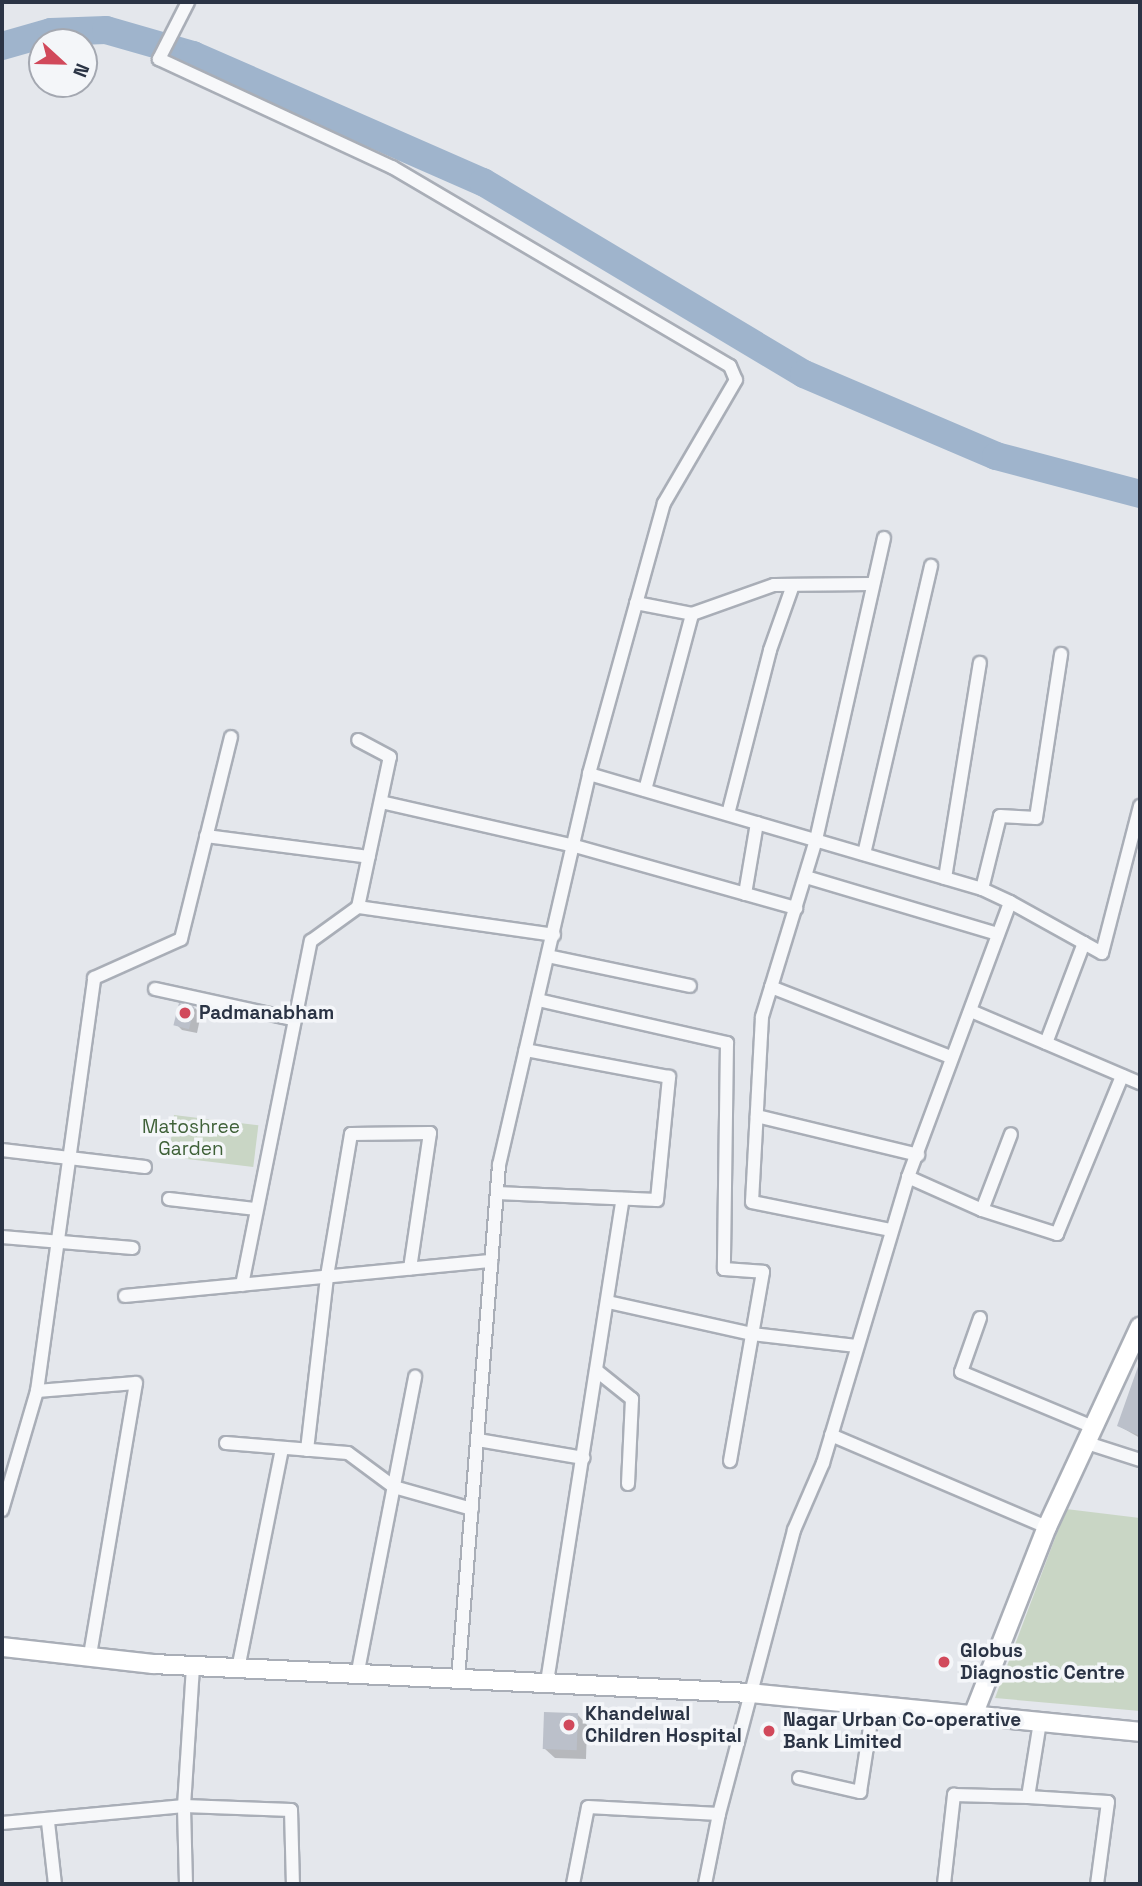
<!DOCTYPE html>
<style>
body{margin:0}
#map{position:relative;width:1142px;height:1886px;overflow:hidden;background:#e4e7ec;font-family:"Space Grotesk",sans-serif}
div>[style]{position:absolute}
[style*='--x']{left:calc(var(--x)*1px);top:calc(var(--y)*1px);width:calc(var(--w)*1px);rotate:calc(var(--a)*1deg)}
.green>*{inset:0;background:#c9d6c5;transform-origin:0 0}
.shadow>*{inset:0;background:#0003}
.river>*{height:28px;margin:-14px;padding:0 14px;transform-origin:14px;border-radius:14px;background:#9fb4cc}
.building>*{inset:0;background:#bbc0ca;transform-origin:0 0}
.roads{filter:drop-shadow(2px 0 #a9aeb7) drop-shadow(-2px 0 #a9aeb7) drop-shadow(0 2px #a9aeb7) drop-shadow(0 -2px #a9aeb7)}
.street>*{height:12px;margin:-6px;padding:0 6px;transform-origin:6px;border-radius:6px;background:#f7f8fa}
.secondary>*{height:18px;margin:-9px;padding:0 9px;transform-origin:9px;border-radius:9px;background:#fff}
.dots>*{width:19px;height:19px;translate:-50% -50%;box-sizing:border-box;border:4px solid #f4f6f9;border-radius:50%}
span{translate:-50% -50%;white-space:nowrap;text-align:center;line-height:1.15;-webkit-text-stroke:7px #f4f6f9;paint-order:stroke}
.poi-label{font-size:19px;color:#2b3445;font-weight:700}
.left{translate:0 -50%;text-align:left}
.park-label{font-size:19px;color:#3f6138}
.frame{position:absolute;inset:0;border:4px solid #2b3445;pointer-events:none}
.north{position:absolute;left:28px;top:28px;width:70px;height:70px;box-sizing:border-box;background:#f4f6f9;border:2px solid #a4a8b1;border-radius:50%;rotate:112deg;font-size:19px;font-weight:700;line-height:28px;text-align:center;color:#2b3445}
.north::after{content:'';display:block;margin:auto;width:24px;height:32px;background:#d1495b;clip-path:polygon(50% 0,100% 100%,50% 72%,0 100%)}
</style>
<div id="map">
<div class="green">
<div style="left:174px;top:1115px;width:85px;height:42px;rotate:7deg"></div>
<div style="clip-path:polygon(1066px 1509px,1140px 1518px,1140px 1711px,995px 1698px)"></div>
</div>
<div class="shadow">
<div style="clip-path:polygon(195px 1008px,201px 1014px,197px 1033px,182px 1030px,176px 1024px)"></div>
<div style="clip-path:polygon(1140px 1368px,1140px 1438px,1119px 1426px)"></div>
<div style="clip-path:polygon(578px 1715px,587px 1725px,586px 1759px,555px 1758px,545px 1749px)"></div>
</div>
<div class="river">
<div style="--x:2;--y:46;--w:51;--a:-15.9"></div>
<div style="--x:51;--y:32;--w:55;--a:-2.1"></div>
<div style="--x:106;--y:30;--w:91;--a:16"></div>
<div style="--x:193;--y:55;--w:317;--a:23.7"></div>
<div style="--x:483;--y:182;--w:374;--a:30.9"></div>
<div style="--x:804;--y:374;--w:209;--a:23.1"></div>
<div style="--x:996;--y:456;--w:149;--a:14.8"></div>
</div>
<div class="building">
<div style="left:179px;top:1003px;width:16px;height:23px;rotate:14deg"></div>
<div style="clip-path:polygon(1140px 1361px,1140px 1436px,1117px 1426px)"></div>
<div style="left:544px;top:1712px;width:34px;height:37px;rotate:2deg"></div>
</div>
<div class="roads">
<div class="street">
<div style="--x:188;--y:2;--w:64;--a:117"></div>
<div style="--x:159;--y:59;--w:257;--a:24.9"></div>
<div style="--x:392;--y:167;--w:392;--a:30.5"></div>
<div style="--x:730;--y:366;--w:15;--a:67"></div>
<div style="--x:736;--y:380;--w:143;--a:120.3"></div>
<div style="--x:664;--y:503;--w:281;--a:105.5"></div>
<div style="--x:589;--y:774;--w:409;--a:16.3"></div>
<div style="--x:884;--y:538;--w:310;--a:102.7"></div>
<div style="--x:816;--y:840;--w:185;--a:107"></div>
<div style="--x:762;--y:1017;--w:185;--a:93.1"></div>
<div style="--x:752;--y:1202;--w:142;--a:11.4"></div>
<div style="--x:636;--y:603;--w:57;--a:11.1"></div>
<div style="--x:692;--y:614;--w:87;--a:-19.5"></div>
<div style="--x:774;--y:585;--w:97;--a:-0.6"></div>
<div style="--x:645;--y:790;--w:182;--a:-75"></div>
<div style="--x:381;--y:802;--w:199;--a:12.8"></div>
<div style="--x:575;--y:846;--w:230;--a:15.7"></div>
<div style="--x:728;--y:814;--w:169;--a:-75.6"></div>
<div style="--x:770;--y:650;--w:69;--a:-70.5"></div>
<div style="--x:206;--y:836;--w:164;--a:7.3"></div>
<div style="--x:864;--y:854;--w:296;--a:-76.9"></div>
<div style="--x:806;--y:877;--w:199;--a:16.6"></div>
<div style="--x:945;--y:878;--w:218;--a:-80.8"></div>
<div style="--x:745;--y:894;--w:72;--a:-80.4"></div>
<div style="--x:1010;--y:902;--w:105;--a:29"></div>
<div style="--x:1102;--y:953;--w:152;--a:-75.5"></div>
<div style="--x:358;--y:907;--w:198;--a:8.1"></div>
<div style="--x:548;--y:956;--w:145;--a:11.9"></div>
<div style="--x:771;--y:987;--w:193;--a:21.3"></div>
<div style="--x:155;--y:989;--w:141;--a:12.3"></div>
<div style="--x:538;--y:1000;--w:194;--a:12.8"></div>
<div style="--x:727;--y:1043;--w:226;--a:90.8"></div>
<div style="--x:724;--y:1269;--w:39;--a:4"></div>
<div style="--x:763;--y:1272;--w:192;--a:99.9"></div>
<div style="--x:971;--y:1011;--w:184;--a:23.1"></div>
<div style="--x:1046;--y:1043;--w:107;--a:-69.2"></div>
<div style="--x:757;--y:1116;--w:166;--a:13.6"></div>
<div style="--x:2;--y:1150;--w:144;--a:6.8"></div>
<div style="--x:908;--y:1177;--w:81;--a:24"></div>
<div style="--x:982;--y:1210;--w:79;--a:17.7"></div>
<div style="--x:1057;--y:1234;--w:171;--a:-67.6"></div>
<div style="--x:497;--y:1193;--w:160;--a:2.5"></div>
<div style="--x:657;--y:1200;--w:124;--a:-84.4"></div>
<div style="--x:669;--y:1077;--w:146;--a:-169.3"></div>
<div style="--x:169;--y:1199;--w:88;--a:6.6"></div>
<div style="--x:982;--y:1210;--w:81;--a:-69.1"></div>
<div style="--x:2;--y:1237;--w:131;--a:4.8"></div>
<div style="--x:242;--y:1285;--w:351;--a:-78.7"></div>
<div style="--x:311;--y:941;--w:58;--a:-35.9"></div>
<div style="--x:358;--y:907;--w:153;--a:-78"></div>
<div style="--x:390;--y:757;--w:36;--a:-152"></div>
<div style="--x:125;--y:1296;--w:368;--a:-5.5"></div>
<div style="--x:608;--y:1302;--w:148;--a:12.5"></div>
<div style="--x:752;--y:1334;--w:105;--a:6.6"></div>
<div style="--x:980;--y:1318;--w:57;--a:109.4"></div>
<div style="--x:961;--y:1372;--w:141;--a:22.6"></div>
<div style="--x:597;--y:1371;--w:45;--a:38.7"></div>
<div style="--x:632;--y:1399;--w:85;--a:92.7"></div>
<div style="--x:37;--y:1391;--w:99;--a:-4.6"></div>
<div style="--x:136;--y:1383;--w:277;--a:99.6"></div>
<div style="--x:831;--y:1435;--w:235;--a:23.1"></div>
<div style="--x:478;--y:1440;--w:107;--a:9.7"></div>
<div style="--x:1084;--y:1442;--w:59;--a:17.8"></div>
<div style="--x:226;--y:1443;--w:122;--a:4.7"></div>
<div style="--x:348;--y:1453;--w:57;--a:36.5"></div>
<div style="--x:394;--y:1487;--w:81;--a:15.8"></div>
<div style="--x:307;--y:1450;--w:175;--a:-83.4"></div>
<div style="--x:327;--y:1276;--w:144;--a:-80.4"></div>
<div style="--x:351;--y:1134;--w:79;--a:-0.7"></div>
<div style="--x:430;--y:1133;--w:137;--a:98.4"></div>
<div style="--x:2;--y:1510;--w:124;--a:-73.6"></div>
<div style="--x:37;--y:1391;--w:417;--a:-82.1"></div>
<div style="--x:94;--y:978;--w:95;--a:-24.1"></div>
<div style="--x:181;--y:939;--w:208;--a:-76.1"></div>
<div style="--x:238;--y:1669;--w:225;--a:-78.7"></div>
<div style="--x:357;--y:1676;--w:305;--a:-79"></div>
<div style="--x:458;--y:1679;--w:516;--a:-85.44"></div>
<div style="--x:499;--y:1165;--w:401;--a:-77"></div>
<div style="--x:547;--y:1682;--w:489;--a:-81.1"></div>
<div style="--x:1040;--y:1722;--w:76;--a:99.1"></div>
<div style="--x:1028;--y:1797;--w:80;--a:3.6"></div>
<div style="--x:1108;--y:1802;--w:83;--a:97.6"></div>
<div style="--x:799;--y:1778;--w:63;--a:12.9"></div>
<div style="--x:860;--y:1792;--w:85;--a:-81.2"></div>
<div style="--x:48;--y:1822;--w:62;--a:83.6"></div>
<div style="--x:2;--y:1823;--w:183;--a:-5.3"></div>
<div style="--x:184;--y:1806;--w:107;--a:2.1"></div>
<div style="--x:291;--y:1810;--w:74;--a:88.5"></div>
<div style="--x:186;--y:1884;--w:78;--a:-91.5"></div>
<div style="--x:184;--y:1806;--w:140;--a:-86.3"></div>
<div style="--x:573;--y:1884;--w:78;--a:-79"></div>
<div style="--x:588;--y:1807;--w:131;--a:3.1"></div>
<div style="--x:705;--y:1884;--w:71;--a:-78.7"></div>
<div style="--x:719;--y:1814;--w:294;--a:-75.2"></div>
<div style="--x:794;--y:1530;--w:73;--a:-66.6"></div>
<div style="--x:823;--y:1463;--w:298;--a:-73.4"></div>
<div style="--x:908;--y:1177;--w:293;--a:-69.6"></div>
<div style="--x:1010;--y:902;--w:31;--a:-155"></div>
<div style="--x:982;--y:889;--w:75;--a:-76.1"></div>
<div style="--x:1000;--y:816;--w:36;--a:3"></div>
<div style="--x:1036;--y:818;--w:166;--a:-81.3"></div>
<div style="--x:944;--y:1884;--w:90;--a:-83.6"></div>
<div style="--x:954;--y:1795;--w:74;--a:1.5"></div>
</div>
<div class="secondary">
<div style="--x:2;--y:1647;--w:152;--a:6.4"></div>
<div style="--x:153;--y:1664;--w:598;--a:2.78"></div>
<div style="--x:750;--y:1693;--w:392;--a:5.7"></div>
<div style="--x:974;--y:1713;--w:200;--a:-68.6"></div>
<div style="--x:1047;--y:1527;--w:221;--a:-65.1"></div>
</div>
</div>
<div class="dots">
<div style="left:185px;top:1013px;background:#d1495b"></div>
<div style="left:944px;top:1662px;background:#d1495b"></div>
<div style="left:569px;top:1725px;background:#d1495b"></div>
<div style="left:769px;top:1731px;background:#d1495b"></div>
</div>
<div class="poi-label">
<span class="left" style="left:199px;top:1013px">Padmanabham</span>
<span class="left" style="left:960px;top:1662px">Globus<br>Diagnostic Centre</span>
<span class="left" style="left:585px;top:1725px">Khandelwal<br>Children Hospital</span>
<span class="left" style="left:783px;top:1731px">Nagar Urban Co-operative<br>Bank Limited</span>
</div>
<div class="park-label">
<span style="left:191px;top:1138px">Matoshree<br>Garden</span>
</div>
<div class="frame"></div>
<div class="north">N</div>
</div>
